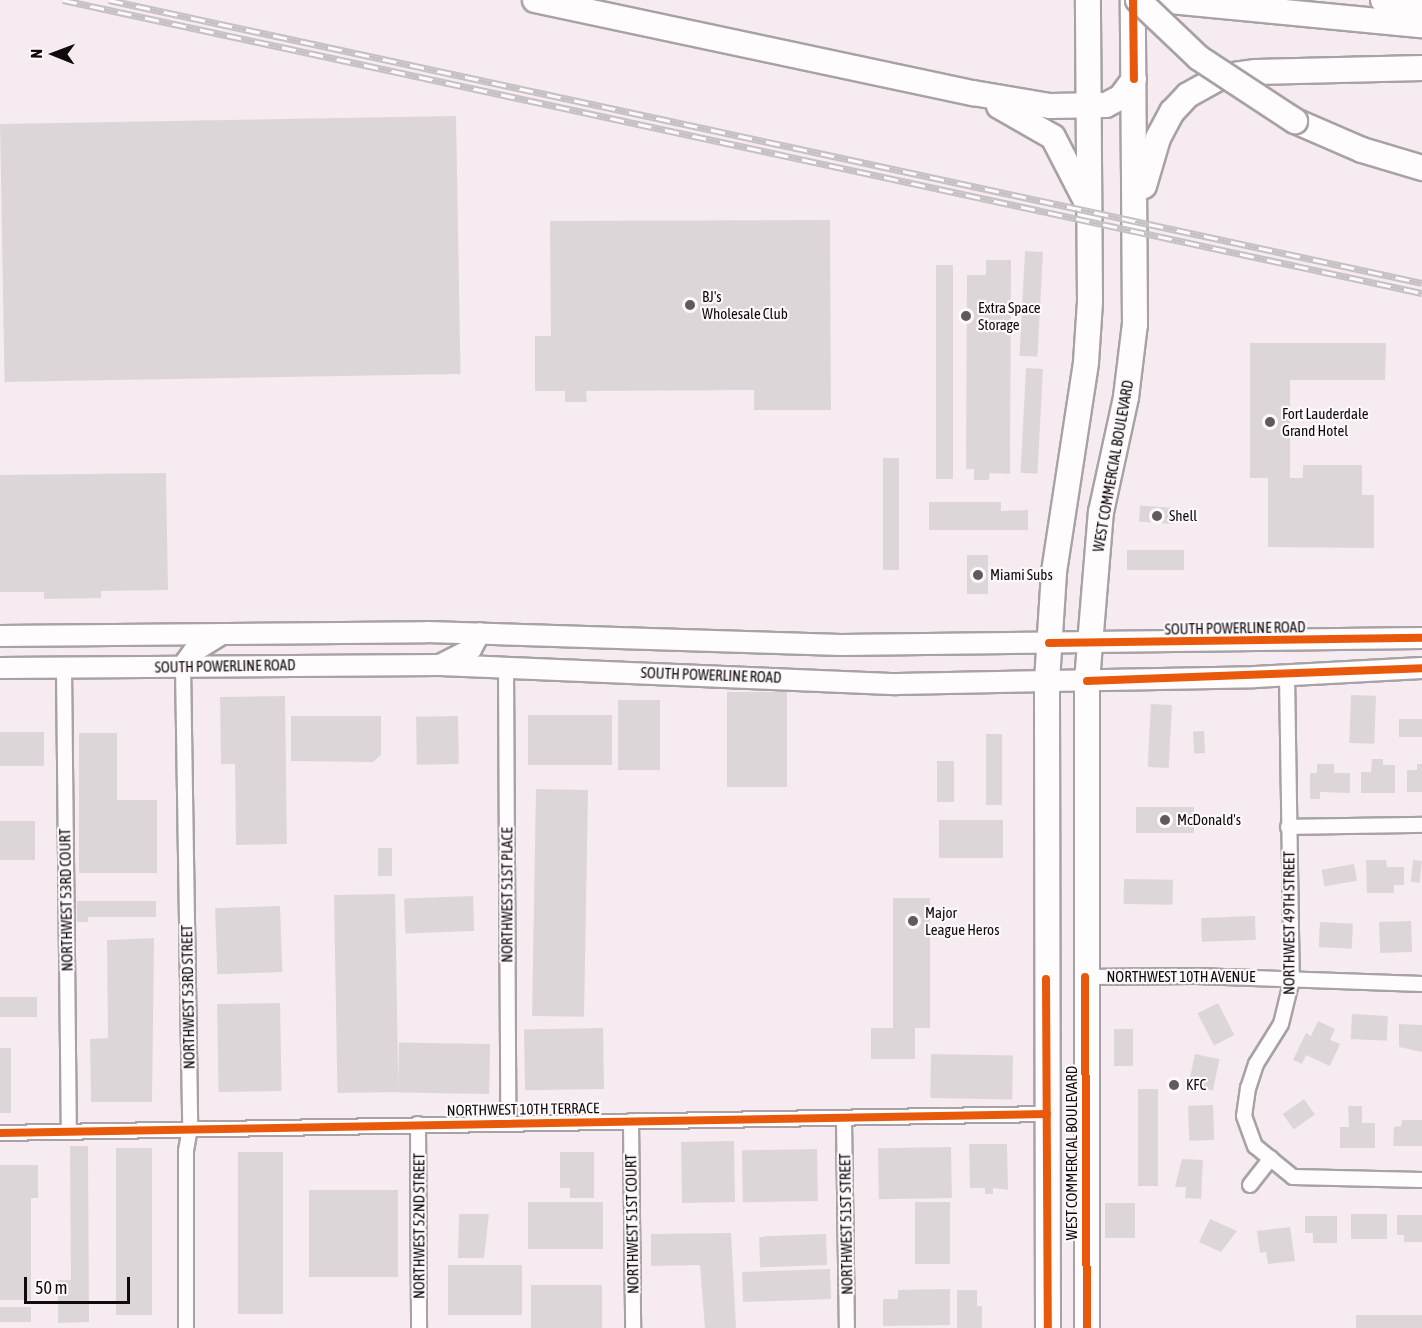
<!DOCTYPE html>
<style>
body{margin:0}
#map{position:relative;width:1422px;height:1328px;overflow:hidden;background:#f6ebf1;font-family:"Asap Condensed",sans-serif}
div>[style]{position:absolute}
[style*='--x']{left:calc(var(--x)*1px);top:calc(var(--y)*1px);width:calc(var(--w)*1px);rotate:calc(var(--a)*1deg)}
.building>*{inset:0;background:#ddd6d9;transform-origin:0 0}
.roads{filter:drop-shadow(2px 0 #a8a1a5) drop-shadow(-2px 0 #a8a1a5) drop-shadow(0 2px #a8a1a5) drop-shadow(0 -2px #a8a1a5)}
.street>*{height:14px;margin:-7px;padding:0 7px;transform-origin:7px;border-radius:7px;background:#fefcfd}
.secondary>*{height:20px;margin:-10px;padding:0 10px;transform-origin:10px;border-radius:10px;background:#fefcfd}
.highway>*{height:24px;margin:-12px;padding:0 12px;transform-origin:12px;border-radius:12px;background:#fefcfd}
.rail>*{height:7px;margin-top:-3.5px;transform-origin:0;background:repeating-linear-gradient(90deg,#fdf9fb 0 14px,#c5c1c3 0 28px);box-sizing:border-box;border-block:2px solid #c5c1c3}
.bridges{filter:drop-shadow(2px 0 #a8a1a5) drop-shadow(-2px 0 #a8a1a5) drop-shadow(0 2px #a8a1a5) drop-shadow(0 -2px #a8a1a5)}
.highway-bridge>*{height:24px;margin:-12px;padding:0 12px;transform-origin:12px;border-radius:12px;background:#fefcfd}
.cycleway>*{height:8px;margin:-4px;padding:0 4px;transform-origin:4px;border-radius:4px;background:#e8590c}
.dots>*{width:16px;height:16px;translate:-50% -50%;box-sizing:border-box;border:3px solid #fdf9fb;border-radius:50%}
span{translate:-50% -50%;white-space:nowrap;text-align:center;line-height:1.15;-webkit-text-stroke:4.5px #fdf9fb;paint-order:stroke}
.poi-label{font-size:15px;color:#100a0d}
.left{translate:0 -50%;text-align:left}
.street-label{font-size:15px;color:#100a0d}
.north{position:absolute;left:24px;top:24px;width:60px;height:60px;-webkit-text-stroke:4px #fdf9fb;paint-order:stroke;rotate:271deg;font-size:16px;font-weight:700;line-height:24px;text-align:center;color:#100a0d}
.north::after{content:'';display:block;margin:auto;width:21px;height:27px;background:#100a0d;clip-path:polygon(50% 0,100% 100%,50% 72%,0 100%)}
.scale{position:absolute;left:24px;top:1277px;width:106px;height:27px;box-sizing:border-box;border:3px solid #100a0d;border-top:0;padding-left:8px;font-size:18px;line-height:21px;white-space:nowrap;color:#100a0d;-webkit-text-stroke:4px #fdf9fb;paint-order:stroke}
</style>
<div id="map">
<div class="building">
<div style="left:456px;top:116px;width:258px;height:456px;rotate:89deg"></div>
<div style="clip-path:polygon(830px 220px,831px 410px,754px 410px,754px 390px,586px 391px,587px 402px,565px 402px,565px 391px,535px 391px,535px 336px,551px 336px,550px 221px)"></div>
<div style="left:1025px;top:251px;width:18px;height:105px;rotate:3deg"></div>
<div style="clip-path:polygon(986px 260px,1011px 260px,1010px 474px,990px 473px,989px 480px,974px 480px,974px 469px,966px 469px,967px 275px,986px 275px)"></div>
<div style="left:936px;top:265px;width:17px;height:214px"></div>
<div style="clip-path:polygon(1250px 343px,1386px 343px,1385px 380px,1290px 380px,1290px 478px,1303px 478px,1303px 465px,1362px 465px,1362px 495px,1374px 495px,1374px 548px,1268px 547px,1268px 478px,1250px 478px)"></div>
<div style="left:1026px;top:368px;width:17px;height:105px;rotate:3deg"></div>
<div style="left:883px;top:458px;width:16px;height:112px"></div>
<div style="clip-path:polygon(166px 473px,168px 590px,101px 591px,101px 598px,44px 599px,44px 592px,0 592px,0 475px)"></div>
<div style="clip-path:polygon(929px 502px,1001px 502px,1001px 511px,1028px 510px,1028px 530px,929px 530px)"></div>
<div style="left:1175px;top:508px;width:16px;height:35px;rotate:94deg"></div>
<div style="left:1184px;top:550px;width:20px;height:57px;rotate:90deg"></div>
<div style="left:967px;top:555px;width:21px;height:39px"></div>
<div style="left:727px;top:692px;width:60px;height:95px"></div>
<div style="left:1351px;top:695px;width:25px;height:48px;rotate:2deg"></div>
<div style="clip-path:polygon(285px 696px,287px 844px,236px 845px,235px 764px,221px 764px,220px 697px)"></div>
<div style="left:618px;top:700px;width:42px;height:70px"></div>
<div style="left:1151px;top:704px;width:21px;height:63px;rotate:3deg"></div>
<div style="left:528px;top:715px;width:84px;height:50px"></div>
<div style="clip-path:polygon(291px 716px,381px 716px,381px 755px,373px 762px,291px 761px)"></div>
<div style="left:458px;top:716px;width:48px;height:42px;rotate:89deg"></div>
<div style="left:1399px;top:719px;width:23px;height:18px"></div>
<div style="left:1204px;top:731px;width:22px;height:11px;rotate:87deg"></div>
<div style="left:0;top:732px;width:44px;height:34px"></div>
<div style="clip-path:polygon(79px 733px,117px 733px,117px 800px,157px 800px,157px 873px,79px 873px)"></div>
<div style="left:986px;top:734px;width:16px;height:71px"></div>
<div style="clip-path:polygon(1372px 759px,1383px 759px,1383px 765px,1395px 765px,1395px 793px,1361px 793px,1361px 772px,1371px 772px)"></div>
<div style="left:937px;top:761px;width:17px;height:41px"></div>
<div style="clip-path:polygon(1317px 764px,1334px 764px,1334px 773px,1350px 773px,1350px 793px,1320px 792px,1320px 799px,1310px 799px,1310px 773px,1317px 773px)"></div>
<div style="clip-path:polygon(1417px 764px,1422px 764px,1422px 792px,1407px 792px,1407px 770px,1417px 770px)"></div>
<div style="left:536px;top:789px;width:52px;height:227px;rotate:1deg"></div>
<div style="left:1136px;top:807px;width:58px;height:26px"></div>
<div style="left:1003px;top:820px;width:38px;height:64px;rotate:90deg"></div>
<div style="left:0;top:821px;width:35px;height:39px"></div>
<div style="left:378px;top:848px;width:14px;height:28px"></div>
<div style="clip-path:polygon(1366px 860px,1386px 860px,1387px 867px,1404px 867px,1404px 885px,1394px 885px,1394px 893px,1367px 893px)"></div>
<div style="left:1413px;top:860px;width:9px;height:22px;rotate:6deg"></div>
<div style="left:1354px;top:864px;width:17px;height:33px;rotate:80deg"></div>
<div style="left:1124px;top:879px;width:49px;height:25px;rotate:1deg"></div>
<div style="left:395px;top:894px;width:198px;height:61px;rotate:89deg"></div>
<div style="left:473px;top:896px;width:35px;height:69px;rotate:88deg"></div>
<div style="clip-path:polygon(893px 898px,930px 898px,930px 1028px,915px 1028px,915px 1059px,871px 1059px,871px 1028px,893px 1028px)"></div>
<div style="clip-path:polygon(77px 901px,156px 901px,156px 917px,88px 917px,88px 922px,77px 922px)"></div>
<div style="left:280px;top:906px;width:66px;height:65px;rotate:88deg"></div>
<div style="left:1255px;top:916px;width:24px;height:54px;rotate:88deg"></div>
<div style="left:1411px;top:921px;width:31px;height:32px;rotate:88deg"></div>
<div style="left:1320px;top:922px;width:33px;height:25px;rotate:3deg"></div>
<div style="clip-path:polygon(154px 938px,152px 1102px,91px 1102px,90px 1039px,108px 1038px,107px 940px)"></div>
<div style="left:37px;top:997px;width:20px;height:37px;rotate:90deg"></div>
<div style="left:280px;top:1003px;width:88px;height:63px;rotate:89deg"></div>
<div style="left:1218px;top:1003px;width:36px;height:23px;rotate:63deg"></div>
<div style="left:1352px;top:1014px;width:36px;height:25px;rotate:3deg"></div>
<div style="clip-path:polygon(1318px 1021px,1335px 1029px,1330px 1040px,1340px 1044px,1330px 1066px,1306px 1055px,1302px 1064px,1293px 1060px,1306px 1033px,1311px 1036px)"></div>
<div style="clip-path:polygon(1399px 1024px,1422px 1025px,1422px 1052px,1399px 1047px)"></div>
<div style="left:603px;top:1028px;width:61px;height:79px;rotate:89deg"></div>
<div style="left:1114px;top:1029px;width:19px;height:37px"></div>
<div style="left:490px;top:1044px;width:50px;height:91px;rotate:91deg"></div>
<div style="left:0;top:1048px;width:11px;height:65px"></div>
<div style="left:931px;top:1054px;width:82px;height:44px;rotate:1deg"></div>
<div style="left:1195px;top:1054px;width:25px;height:32px;rotate:12deg"></div>
<div style="left:1138px;top:1089px;width:20px;height:97px"></div>
<div style="left:1304px;top:1099px;width:19px;height:26px;rotate:55deg"></div>
<div style="left:1213px;top:1105px;width:35px;height:25px;rotate:88deg"></div>
<div style="clip-path:polygon(1348px 1106px,1362px 1106px,1362px 1123px,1375px 1123px,1375px 1148px,1340px 1148px,1340px 1127px,1349px 1127px)"></div>
<div style="clip-path:polygon(1402px 1120px,1422px 1120px,1422px 1146px,1393px 1146px,1394px 1127px,1401px 1126px)"></div>
<div style="left:734px;top:1141px;width:61px;height:53px;rotate:89deg"></div>
<div style="clip-path:polygon(969px 1144px,1007px 1144px,1008px 1190px,993px 1188px,993px 1194px,985px 1194px,985px 1188px,970px 1188px)"></div>
<div style="clip-path:polygon(70px 1146px,88px 1146px,89px 1322px,58px 1323px,58px 1280px,71px 1280px)"></div>
<div style="left:951px;top:1147px;width:51px;height:73px;rotate:89deg"></div>
<div style="left:152px;top:1148px;width:167px;height:36px;rotate:90deg"></div>
<div style="left:817px;top:1149px;width:52px;height:75px;rotate:89deg"></div>
<div style="left:238px;top:1152px;width:45px;height:162px"></div>
<div style="clip-path:polygon(560px 1152px,594px 1152px,594px 1198px,570px 1198px,570px 1188px,560px 1188px)"></div>
<div style="clip-path:polygon(1182px 1159px,1203px 1160px,1201px 1199px,1185px 1198px,1186px 1187px,1175px 1187px)"></div>
<div style="clip-path:polygon(0 1165px,38px 1165px,38px 1198px,31px 1198px,31px 1300px,0 1300px)"></div>
<div style="left:398px;top:1190px;width:87px;height:89px;rotate:90deg"></div>
<div style="left:528px;top:1202px;width:75px;height:47px"></div>
<div style="left:915px;top:1202px;width:35px;height:62px"></div>
<div style="left:1105px;top:1203px;width:30px;height:35px"></div>
<div style="clip-path:polygon(459px 1214px,489px 1214px,484px 1258px,458px 1258px)"></div>
<div style="left:1351px;top:1214px;width:36px;height:25px"></div>
<div style="clip-path:polygon(1397px 1215px,1422px 1215px,1422px 1242px,1404px 1242px,1404px 1235px,1397px 1235px)"></div>
<div style="clip-path:polygon(1305px 1216px,1337px 1216px,1337px 1243px,1313px 1243px,1313px 1233px,1305px 1233px)"></div>
<div style="clip-path:polygon(1210px 1219px,1237px 1231px,1221px 1252px,1199px 1242px)"></div>
<div style="clip-path:polygon(1290px 1227px,1295px 1261px,1268px 1264px,1266px 1252px,1260px 1253px,1257px 1231px)"></div>
<div style="clip-path:polygon(731px 1233px,736px 1328px,705px 1328px,700px 1265px,651px 1266px,651px 1234px)"></div>
<div style="left:826px;top:1234px;width:31px;height:67px;rotate:88deg"></div>
<div style="left:522px;top:1265px;width:50px;height:74px;rotate:90deg"></div>
<div style="left:830px;top:1269px;width:30px;height:88px;rotate:88deg"></div>
<div style="left:531px;top:1285px;width:71px;height:43px"></div>
<div style="clip-path:polygon(950px 1289px,950px 1325px,883px 1326px,883px 1299px,898px 1299px,898px 1290px)"></div>
<div style="clip-path:polygon(957px 1290px,977px 1290px,977px 1306px,982px 1306px,982px 1328px,957px 1328px)"></div>
<div style="left:0;top:1307px;width:31px;height:15px"></div>
<div style="left:1356px;top:1315px;width:66px;height:13px"></div>
</div>
<div class="roads">
<div class="street">
<div style="--x:183;--y:666;--w:462;--a:89.1"></div>
<div style="--x:190;--y:1128;--w:23;--a:100"></div>
<div style="--x:186;--y:1151;--w:177;--a:90"></div>
<div style="--x:506;--y:667;--w:456;--a:89.7"></div>
<div style="--x:64;--y:668;--w:464;--a:89.4"></div>
<div style="--x:1287;--y:675;--w:304;--a:89.1"></div>
<div style="--x:1292;--y:979;--w:46;--a:103.7"></div>
<div style="--x:1281;--y:1024;--w:47;--a:122"></div>
<div style="--x:1256;--y:1064;--w:25;--a:108"></div>
<div style="--x:1248;--y:1088;--w:28;--a:98"></div>
<div style="--x:1244;--y:1116;--w:32;--a:70"></div>
<div style="--x:1255;--y:1146;--w:49;--a:39.2"></div>
<div style="--x:1293;--y:1177;--w:129;--a:1.3"></div>
<div style="--x:1288;--y:827;--w:134;--a:-0.9"></div>
<div style="--x:1085;--y:977;--w:111;--a:-0.5"></div>
<div style="--x:1196;--y:976;--w:226;--a:2"></div>
<div style="--x:844;--y:1120;--w:208;--a:89.2"></div>
<div style="--x:631;--y:1121;--w:207;--a:89.4"></div>
<div style="--x:418;--y:1124;--w:204;--a:89.7"></div>
<div style="--x:0;--y:1133;--w:1047;--a:-1.04"></div>
<div style="--x:1250;--y:1185;--w:34;--a:-52"></div>
</div>
<div class="secondary">
<div style="--x:0;--y:636;--w:427;--a:-0.5"></div>
<div style="--x:427;--y:632;--w:414;--a:1.8"></div>
<div style="--x:841;--y:645;--w:581;--a:-0.69"></div>
<div style="--x:442;--y:664;--w:33;--a:-27"></div>
<div style="--x:471;--y:649;--w:18;--a:-61"></div>
<div style="--x:183;--y:666;--w:17;--a:-54"></div>
<div style="--x:193;--y:652;--w:34;--a:-32"></div>
<div style="--x:0;--y:668;--w:440;--a:-0.4"></div>
<div style="--x:440;--y:665;--w:457;--a:2.4"></div>
<div style="--x:897;--y:684;--w:358;--a:-1.1"></div>
<div style="--x:1255;--y:677;--w:167;--a:-3.1"></div>
</div>
<div class="highway">
<div style="--x:535;--y:0;--w:448;--a:12"></div>
<div style="--x:973;--y:93;--w:78;--a:9.6"></div>
<div style="--x:1050;--y:106;--w:56;--a:-1"></div>
<div style="--x:1106;--y:105;--w:17;--a:-28"></div>
<div style="--x:1121;--y:97;--w:22;--a:-54"></div>
<div style="--x:1160;--y:0;--w:263;--a:5.5"></div>
<div style="--x:1383;--y:0;--w:39;--a:6"></div>
<div style="--x:999;--y:106;--w:62;--a:29.9"></div>
<div style="--x:1053;--y:137;--w:74;--a:62.7"></div>
<div style="--x:1295;--y:121;--w:73;--a:23.4"></div>
<div style="--x:1362;--y:150;--w:63;--a:16.7"></div>
<div style="--x:1144;--y:186;--w:50;--a:-73.7"></div>
<div style="--x:1158;--y:138;--w:30;--a:-62"></div>
<div style="--x:1172;--y:112;--w:23;--a:-47"></div>
<div style="--x:1188;--y:95;--w:37;--a:-29"></div>
<div style="--x:1220;--y:77;--w:36;--a:-8"></div>
<div style="--x:1256;--y:72;--w:166;--a:-1.4"></div>
<div style="--x:1048;--y:1328;--w:647;--a:-90.09"></div>
<div style="--x:1047;--y:681;--w:109;--a:-86.3"></div>
<div style="--x:1054;--y:572;--w:212;--a:-81.3"></div>
<div style="--x:1086;--y:362;--w:60;--a:-86.2"></div>
<div style="--x:1090;--y:302;--w:302;--a:-90.4"></div>
<div style="--x:1087;--y:1328;--w:647;--a:-90"></div>
<div style="--x:1087;--y:681;--w:170;--a:-85.3"></div>
<div style="--x:1101;--y:512;--w:118;--a:-77.7"></div>
<div style="--x:1126;--y:397;--w:74;--a:-83"></div>
<div style="--x:1135;--y:324;--w:324;--a:-90.4"></div>
</div>
</div>
<div class="rail">
<div style="--x:63;--y:0;--w:1390;--a:12.17"></div>
<div style="--x:109;--y:0;--w:1343;--a:12.16"></div>
</div>
<div class="bridges">
<div class="highway-bridge">
<div style="--x:1138;--y:0;--w:84;--a:43.6"></div>
<div style="--x:1199;--y:58;--w:115;--a:33.3"></div>
</div>
</div>
<div class="cycleway">
<div style="--x:1133;--y:0;--w:79;--a:89.3"></div>
<div style="--x:1049;--y:643;--w:373;--a:-0.8"></div>
<div style="--x:1087;--y:681;--w:335;--a:-2.2"></div>
<div style="--x:1085;--y:977;--w:351;--a:89.7"></div>
<div style="--x:1046;--y:979;--w:349;--a:89.7"></div>
<div style="--x:0;--y:1133;--w:1047;--a:-1.04"></div>
</div>
<div class="dots">
<div style="left:690px;top:305px;background:#60595d"></div>
<div style="left:966px;top:316px;background:#60595d"></div>
<div style="left:1270px;top:422px;background:#60595d"></div>
<div style="left:1157px;top:516px;background:#60595d"></div>
<div style="left:978px;top:575px;background:#60595d"></div>
<div style="left:1165px;top:820px;background:#60595d"></div>
<div style="left:913px;top:921px;background:#60595d"></div>
<div style="left:1174px;top:1085px;background:#60595d"></div>
</div>
<div class="poi-label">
<span class="left" style="left:702px;top:305px">BJ's<br>Wholesale Club</span>
<span class="left" style="left:978px;top:316px">Extra Space<br>Storage</span>
<span class="left" style="left:1282px;top:422px">Fort Lauderdale<br>Grand Hotel</span>
<span class="left" style="left:1169px;top:516px">Shell</span>
<span class="left" style="left:990px;top:575px">Miami Subs</span>
<span class="left" style="left:1177px;top:820px">McDonald's</span>
<span class="left" style="left:925px;top:921px">Major<br>League Heros</span>
<span class="left" style="left:1186px;top:1085px">KFC</span>
</div>
<div class="street-label">
<span style="left:1113px;top:466px;rotate:-80deg">WEST COMMERCIAL BOULEVARD</span>
<span style="left:1235px;top:628px;rotate:-1deg">SOUTH POWERLINE ROAD</span>
<span style="left:225px;top:666px;rotate:-1deg">SOUTH POWERLINE ROAD</span>
<span style="left:711px;top:675px;rotate:2deg">SOUTH POWERLINE ROAD</span>
<span style="left:507px;top:895px;rotate:-90deg">NORTHWEST 51ST PLACE</span>
<span style="left:66px;top:900px;rotate:-91deg">NORTHWEST 53RD COURT</span>
<span style="left:1289px;top:923px;rotate:-90deg">NORTHWEST 49TH STREET</span>
<span style="left:1181px;top:977px">NORTHWEST 10TH AVENUE</span>
<span style="left:188px;top:997px;rotate:-91deg">NORTHWEST 53RD STREET</span>
<span style="left:523px;top:1109px;rotate:-1deg">NORTHWEST 10TH TERRACE</span>
<span style="left:1072px;top:1153px;rotate:-90deg">WEST COMMERCIAL BOULEVARD</span>
<span style="left:632px;top:1224px;rotate:-91deg">NORTHWEST 51ST COURT</span>
<span style="left:846px;top:1224px;rotate:-91deg">NORTHWEST 51ST STREET</span>
<span style="left:419px;top:1226px;rotate:-90deg">NORTHWEST 52ND STREET</span>
</div>
<div class="north">N</div>
<div class="scale">50 m</div>
</div>
